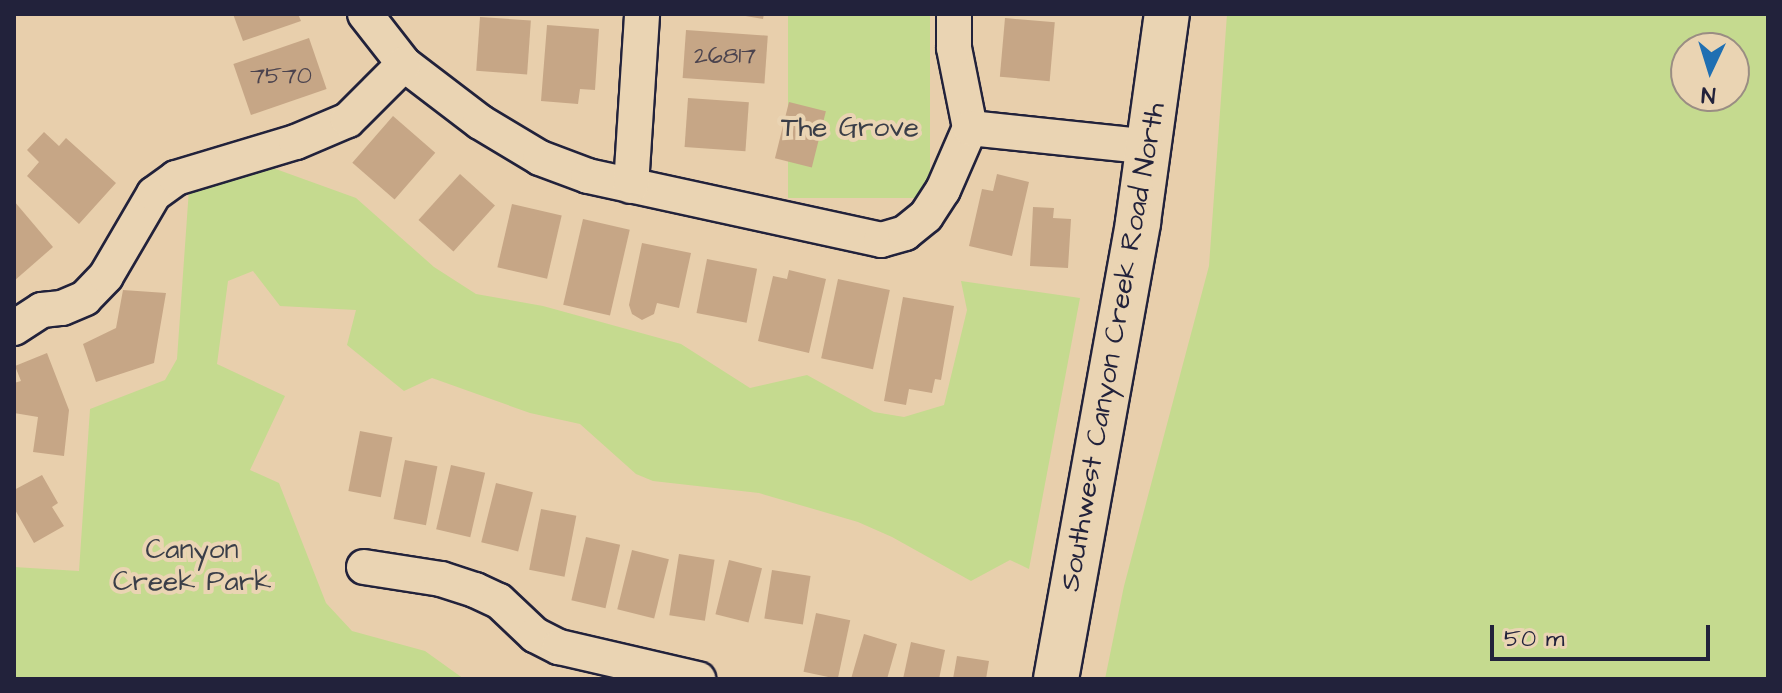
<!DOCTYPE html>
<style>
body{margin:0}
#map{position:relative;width:1782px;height:693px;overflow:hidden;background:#e8cfac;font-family:"Architects Daughter",sans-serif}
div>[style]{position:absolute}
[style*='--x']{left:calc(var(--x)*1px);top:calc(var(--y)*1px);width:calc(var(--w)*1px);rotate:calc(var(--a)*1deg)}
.green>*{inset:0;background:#c5da8f;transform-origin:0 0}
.building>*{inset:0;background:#c6a686;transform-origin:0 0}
.roads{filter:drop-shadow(2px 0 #22223b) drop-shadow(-2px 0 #22223b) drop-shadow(0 2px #22223b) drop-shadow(0 -2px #22223b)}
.street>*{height:34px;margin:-17px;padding:0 17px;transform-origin:17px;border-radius:17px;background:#ead4b3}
.secondary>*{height:44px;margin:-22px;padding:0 22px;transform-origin:22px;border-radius:22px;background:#ead4b3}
span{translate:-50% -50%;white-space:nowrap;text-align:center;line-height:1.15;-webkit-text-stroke:8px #ead4b3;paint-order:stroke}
.number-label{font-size:24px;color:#4b434e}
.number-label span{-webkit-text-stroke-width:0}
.park-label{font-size:28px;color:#3a3e48}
.street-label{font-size:28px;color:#22223b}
.frame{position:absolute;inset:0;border:16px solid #22223b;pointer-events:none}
.north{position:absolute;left:1670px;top:32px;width:80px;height:80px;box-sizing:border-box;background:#ead4b3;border:2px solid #9a8d83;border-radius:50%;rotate:184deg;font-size:22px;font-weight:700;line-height:32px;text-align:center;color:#22223b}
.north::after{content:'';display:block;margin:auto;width:28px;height:36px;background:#1f6fb2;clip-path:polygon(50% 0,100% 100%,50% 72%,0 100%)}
.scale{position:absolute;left:1490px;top:625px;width:220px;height:36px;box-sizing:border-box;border:4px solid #22223b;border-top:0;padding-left:10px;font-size:24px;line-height:28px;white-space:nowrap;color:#22223b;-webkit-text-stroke:6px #ead4b3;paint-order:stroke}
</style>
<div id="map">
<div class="green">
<div style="left:788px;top:14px;width:142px;height:184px"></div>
<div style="clip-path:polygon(evenodd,1227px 14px,1768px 14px,1768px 679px,1105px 679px,1124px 586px,1209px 266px,1227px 14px,1686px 48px,1734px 48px,1734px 96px,1686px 96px,1686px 48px)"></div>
<div style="clip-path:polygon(273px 168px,356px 198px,434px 267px,476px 294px,543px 306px,681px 344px,750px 388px,807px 375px,874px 412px,904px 417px,944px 405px,967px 310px,961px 281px,1080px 298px,1029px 569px,1010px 560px,971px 581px,892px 537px,858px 522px,759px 493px,653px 481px,636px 474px,580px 424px,530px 413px,432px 378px,404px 391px,347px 345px,356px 310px,280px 306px,253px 271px,228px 281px,217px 364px,285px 396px,250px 470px,279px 483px,326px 603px,352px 631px,425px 651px,464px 679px,14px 679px,14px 567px,79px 571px,90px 409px,165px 380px,177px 359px,189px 189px)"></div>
</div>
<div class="building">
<div style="clip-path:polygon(233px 14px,298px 14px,301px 21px,243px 41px)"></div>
<div style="clip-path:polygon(734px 14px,764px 14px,763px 19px)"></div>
<div style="left:480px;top:17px;width:51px;height:54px;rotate:4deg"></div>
<div style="left:1005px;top:18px;width:50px;height:59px;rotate:5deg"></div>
<div style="clip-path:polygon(547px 25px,599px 29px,595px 90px,580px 89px,578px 104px,541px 101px)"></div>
<div style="left:686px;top:30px;width:82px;height:48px;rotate:4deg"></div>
<div style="left:309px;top:38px;width:54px;height:80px;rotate:71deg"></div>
<div style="left:688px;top:98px;width:61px;height:49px;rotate:4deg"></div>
<div style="left:789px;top:102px;width:38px;height:58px;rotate:14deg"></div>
<div style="left:393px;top:116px;width:56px;height:62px;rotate:41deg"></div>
<div style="clip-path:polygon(44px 132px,59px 146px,66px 138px,116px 183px,79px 224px,27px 176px,39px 162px,27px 150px)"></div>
<div style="left:460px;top:174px;width:47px;height:62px;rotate:42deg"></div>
<div style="clip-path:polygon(997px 174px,1029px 182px,1012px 256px,969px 246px,982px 189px,993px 191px)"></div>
<div style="clip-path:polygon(14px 201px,53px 247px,14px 281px)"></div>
<div style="left:512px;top:204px;width:51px;height:65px;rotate:13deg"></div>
<div style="clip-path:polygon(1033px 207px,1054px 208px,1053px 218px,1071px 219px,1068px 268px,1030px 266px)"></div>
<div style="left:583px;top:219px;width:48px;height:88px;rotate:13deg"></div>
<div style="clip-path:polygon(642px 243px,691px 253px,679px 308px,657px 303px,654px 314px,642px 320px,632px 314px,629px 305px)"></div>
<div style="left:707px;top:259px;width:51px;height:55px;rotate:11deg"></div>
<div style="clip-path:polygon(789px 270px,826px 279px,809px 353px,758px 341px,773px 276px,787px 279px)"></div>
<div style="left:838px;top:279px;width:53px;height:81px;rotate:12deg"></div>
<div style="clip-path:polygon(123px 290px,166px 293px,154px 363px,96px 382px,83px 344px,116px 328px)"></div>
<div style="clip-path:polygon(903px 297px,954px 306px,941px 380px,935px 379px,932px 393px,909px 389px,906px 405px,884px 401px)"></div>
<div style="clip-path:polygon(47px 353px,69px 410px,64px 456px,33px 452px,38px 417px,14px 413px,14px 383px,21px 381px,15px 366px)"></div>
<div style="left:360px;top:431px;width:33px;height:61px;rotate:11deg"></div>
<div style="left:405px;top:460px;width:33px;height:60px;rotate:11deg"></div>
<div style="left:451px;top:465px;width:35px;height:66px;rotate:13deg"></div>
<div style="clip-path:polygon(42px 475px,58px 503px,52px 507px,64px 526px,34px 543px,14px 508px,14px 490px)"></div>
<div style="left:496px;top:483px;width:38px;height:61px;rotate:14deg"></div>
<div style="left:541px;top:509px;width:36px;height:62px;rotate:11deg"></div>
<div style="left:586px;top:537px;width:35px;height:65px;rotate:13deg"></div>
<div style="left:632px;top:550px;width:38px;height:61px;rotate:14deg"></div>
<div style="left:679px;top:554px;width:36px;height:62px;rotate:9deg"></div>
<div style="left:729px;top:560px;width:34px;height:56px;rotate:14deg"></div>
<div style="left:772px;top:570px;width:39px;height:49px;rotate:9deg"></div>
<div style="left:816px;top:613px;width:35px;height:60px;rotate:12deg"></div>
<div style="clip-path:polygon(864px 634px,897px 644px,887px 679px,851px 679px)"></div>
<div style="clip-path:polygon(911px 642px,945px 650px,939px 679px,903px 679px)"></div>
<div style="clip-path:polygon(957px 656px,989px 661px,986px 679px,953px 679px)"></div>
</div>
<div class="roads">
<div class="street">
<div style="--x:365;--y:14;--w:63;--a:52"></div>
<div style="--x:404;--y:64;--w:96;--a:37.3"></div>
<div style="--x:480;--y:122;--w:70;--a:31"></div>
<div style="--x:540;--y:158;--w:51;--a:20.6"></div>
<div style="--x:588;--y:176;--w:300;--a:12.3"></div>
<div style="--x:881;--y:240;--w:25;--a:-16"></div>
<div style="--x:905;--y:233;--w:27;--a:-39"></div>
<div style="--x:926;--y:216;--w:31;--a:-57"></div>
<div style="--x:943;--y:190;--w:68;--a:-66.5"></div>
<div style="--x:970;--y:128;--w:82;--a:-101.3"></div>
<div style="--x:954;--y:48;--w:34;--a:-90"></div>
<div style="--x:970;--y:128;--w:181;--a:6"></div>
<div style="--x:631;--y:186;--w:172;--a:-86.3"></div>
<div style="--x:14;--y:328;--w:33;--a:-33"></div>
<div style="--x:42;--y:310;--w:20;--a:-6"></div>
<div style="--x:62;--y:308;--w:25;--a:-23"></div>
<div style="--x:85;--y:298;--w:30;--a:-46"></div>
<div style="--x:106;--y:276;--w:95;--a:-59.7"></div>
<div style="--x:154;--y:194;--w:27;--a:-36"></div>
<div style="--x:176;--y:178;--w:125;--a:-16.7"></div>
<div style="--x:296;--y:142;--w:56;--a:-22.9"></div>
<div style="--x:348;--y:120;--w:79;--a:-45"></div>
<div style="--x:364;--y:567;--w:78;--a:8.9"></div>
<div style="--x:441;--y:579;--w:36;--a:18"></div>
<div style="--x:475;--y:590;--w:26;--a:25"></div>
<div style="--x:499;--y:601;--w:50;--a:43.4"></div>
<div style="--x:535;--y:635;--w:27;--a:27"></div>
<div style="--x:559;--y:647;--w:143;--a:13"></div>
</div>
<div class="secondary">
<div style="--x:1056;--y:679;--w:464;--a:-79.8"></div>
<div style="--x:1138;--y:222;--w:210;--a:-82.1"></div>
</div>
</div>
<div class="number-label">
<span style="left:725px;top:57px">26817</span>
<span style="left:281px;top:77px">7570</span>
</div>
<div class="park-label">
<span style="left:850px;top:128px">The Grove</span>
<span style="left:192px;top:566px">Canyon<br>Creek Park</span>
</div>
<div class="street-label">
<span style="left:1113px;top:347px;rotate:-80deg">Southwest Canyon Creek Road North</span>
</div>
<div class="frame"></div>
<div class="north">N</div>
<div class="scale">50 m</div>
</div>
